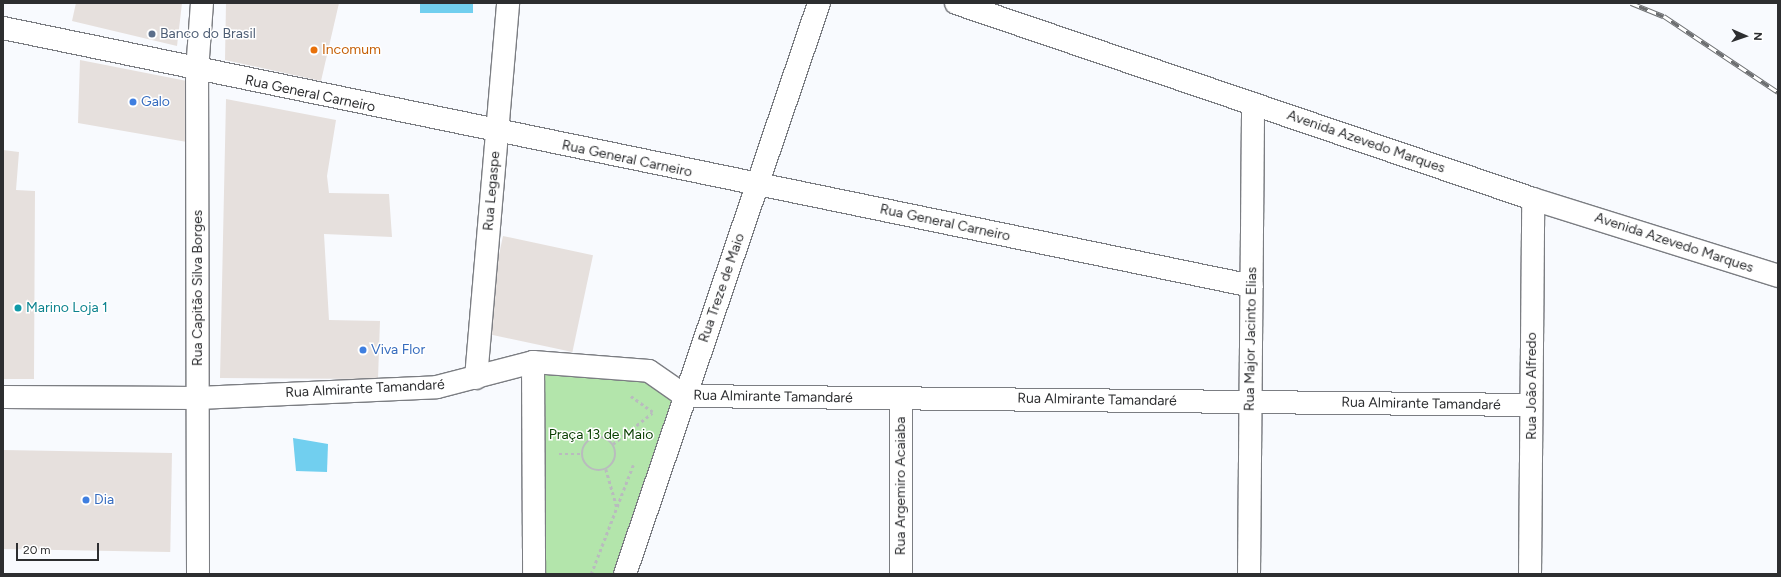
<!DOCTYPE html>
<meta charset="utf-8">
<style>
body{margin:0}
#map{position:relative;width:1781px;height:577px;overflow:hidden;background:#f8fafe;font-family:Figtree,sans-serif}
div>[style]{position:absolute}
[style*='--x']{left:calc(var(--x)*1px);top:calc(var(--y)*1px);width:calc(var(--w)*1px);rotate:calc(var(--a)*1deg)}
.green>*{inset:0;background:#b3e5ab}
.water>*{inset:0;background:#71cfef;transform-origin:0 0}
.building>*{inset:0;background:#e6e0dd;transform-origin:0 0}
.path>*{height:2.5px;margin-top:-1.25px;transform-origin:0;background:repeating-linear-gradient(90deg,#b9bbbe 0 3px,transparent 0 6px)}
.path>.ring{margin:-1.25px;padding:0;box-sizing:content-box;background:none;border:2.5px solid #b9bbbe;border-radius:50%}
.roads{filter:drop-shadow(1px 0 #7b7d82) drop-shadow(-1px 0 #7b7d82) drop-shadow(0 1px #7b7d82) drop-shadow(0 -1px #7b7d82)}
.street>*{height:22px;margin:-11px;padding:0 11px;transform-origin:11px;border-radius:11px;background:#fff}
.secondary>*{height:22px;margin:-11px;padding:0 11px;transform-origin:11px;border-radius:11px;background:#fff}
.rail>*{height:4.5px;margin-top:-2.25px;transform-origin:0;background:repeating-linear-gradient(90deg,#fff 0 9px,#6c6e70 0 18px);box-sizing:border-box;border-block:1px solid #6c6e70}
.dots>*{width:11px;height:11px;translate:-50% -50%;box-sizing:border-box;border:2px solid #fff;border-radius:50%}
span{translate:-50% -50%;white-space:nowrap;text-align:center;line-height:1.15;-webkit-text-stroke:3px #fff;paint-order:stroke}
.service-label{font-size:14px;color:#4e5e75}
.left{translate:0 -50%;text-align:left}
.food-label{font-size:14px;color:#c56008}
.street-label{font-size:14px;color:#2d2e30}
.shop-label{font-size:14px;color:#366cbe}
.culture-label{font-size:14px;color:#0d838f}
.park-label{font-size:14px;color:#093f01}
.frame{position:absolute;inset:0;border:4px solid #2d2e30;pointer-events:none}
.north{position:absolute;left:1725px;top:16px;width:40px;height:40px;-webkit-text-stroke:3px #fff;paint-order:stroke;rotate:92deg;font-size:11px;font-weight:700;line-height:16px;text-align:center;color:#2d2e30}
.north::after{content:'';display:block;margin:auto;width:14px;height:18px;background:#2d2e30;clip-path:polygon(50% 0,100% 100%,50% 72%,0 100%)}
.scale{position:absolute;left:16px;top:543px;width:83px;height:18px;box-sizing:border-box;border:2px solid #2d2e30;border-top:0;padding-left:5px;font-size:12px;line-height:14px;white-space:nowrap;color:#2d2e30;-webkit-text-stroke:3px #fff;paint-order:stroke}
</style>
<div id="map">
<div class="green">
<div style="clip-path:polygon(533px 362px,649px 371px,685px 396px,625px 574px,534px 574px)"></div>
</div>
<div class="water">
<div style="left:420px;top:3px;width:53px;height:10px"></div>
<div style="clip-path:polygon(293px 438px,328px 444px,327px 472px,296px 471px)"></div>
</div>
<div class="building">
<div style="clip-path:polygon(76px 3px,182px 3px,177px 46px,72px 21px)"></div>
<div style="clip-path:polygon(226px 3px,339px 3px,321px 81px,225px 60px)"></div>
<div style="clip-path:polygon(80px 60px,187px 81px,187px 142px,78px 123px)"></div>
<div style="clip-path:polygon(226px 99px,336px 120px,327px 176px,329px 193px,389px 194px,392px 237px,324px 234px,329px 320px,380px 321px,378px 379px,220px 378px)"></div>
<div style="clip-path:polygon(3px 150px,19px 152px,16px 190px,35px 191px,34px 379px,3px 379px)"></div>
<div style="left:503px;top:236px;width:92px;height:99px;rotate:12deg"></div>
<div style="left:3px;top:450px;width:169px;height:99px;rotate:1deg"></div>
</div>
<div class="path">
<div style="--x:631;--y:396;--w:27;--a:36"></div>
<div class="ring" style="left:582px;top:437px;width:31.5px;height:31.5px"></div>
<div style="--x:613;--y:444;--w:50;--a:-38.5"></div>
<div style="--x:559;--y:454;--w:23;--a:0"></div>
<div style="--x:606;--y:469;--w:40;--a:74"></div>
<div style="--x:591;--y:574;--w:117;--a:-68.9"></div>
</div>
<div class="roads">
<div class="street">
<div style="--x:3;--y:28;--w:1275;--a:11.67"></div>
<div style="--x:533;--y:362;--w:212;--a:89.7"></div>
<div style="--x:476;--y:378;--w:376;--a:-85.1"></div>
<div style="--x:3;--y:397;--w:195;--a:0.3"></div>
<div style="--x:198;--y:398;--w:239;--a:-2.6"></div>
<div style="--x:437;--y:387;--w:99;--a:-14.6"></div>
<div style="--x:533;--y:362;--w:116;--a:4.4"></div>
<div style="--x:649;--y:371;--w:44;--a:34.8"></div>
<div style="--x:685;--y:396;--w:846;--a:0.61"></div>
<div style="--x:198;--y:574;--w:503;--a:-90.11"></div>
<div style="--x:197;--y:71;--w:68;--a:-85.8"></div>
<div style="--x:625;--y:574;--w:603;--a:-71.23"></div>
<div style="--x:901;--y:574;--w:176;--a:-90"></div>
<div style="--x:1249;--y:574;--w:470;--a:-89.5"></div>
<div style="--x:1530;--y:574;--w:375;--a:-89.5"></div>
</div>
<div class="secondary">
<div style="--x:956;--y:3;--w:609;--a:18.76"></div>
<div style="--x:1533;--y:199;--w:257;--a:17.4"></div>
</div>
</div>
<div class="rail">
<div style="--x:1631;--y:3;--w:35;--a:22"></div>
<div style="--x:1664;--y:16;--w:137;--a:33.7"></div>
</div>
<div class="dots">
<div style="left:152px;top:34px;background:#5c6f8a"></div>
<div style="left:314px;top:50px;background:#e8710a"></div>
<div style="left:133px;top:102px;background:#3f7fe0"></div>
<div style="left:18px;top:308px;background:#0f9aa8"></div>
<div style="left:363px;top:350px;background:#3f7fe0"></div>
<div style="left:86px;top:500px;background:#3f7fe0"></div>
</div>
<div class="service-label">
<span class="left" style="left:160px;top:34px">Banco do Brasil</span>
</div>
<div class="food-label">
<span class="left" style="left:322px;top:50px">Incomum</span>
</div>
<div class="street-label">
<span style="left:310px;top:94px;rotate:12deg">Rua General Carneiro</span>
<span style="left:1366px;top:142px;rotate:19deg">Avenida Azevedo Marques</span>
<span style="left:627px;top:159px;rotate:12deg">Rua General Carneiro</span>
<span style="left:492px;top:191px;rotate:-85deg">Rua Legaspe</span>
<span style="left:945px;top:223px;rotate:12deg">Rua General Carneiro</span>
<span style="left:1674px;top:243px;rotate:18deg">Avenida Azevedo Marques</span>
<span style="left:198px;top:288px;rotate:-90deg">Rua Capitão Silva Borges</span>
<span style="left:722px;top:288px;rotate:-71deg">Rua Treze de Maio</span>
<span style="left:1251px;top:339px;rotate:-89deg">Rua Major Jacinto Elias</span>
<span style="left:1532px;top:386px;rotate:-90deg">Rua João Alfredo</span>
<span style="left:365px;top:389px;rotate:-3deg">Rua Almirante Tamandaré</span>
<span style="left:773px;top:397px;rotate:1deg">Rua Almirante Tamandaré</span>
<span style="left:1097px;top:400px;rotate:1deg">Rua Almirante Tamandaré</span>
<span style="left:1421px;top:404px;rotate:1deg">Rua Almirante Tamandaré</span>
<span style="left:901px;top:486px;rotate:-90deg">Rua Argemiro Acaiaba</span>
</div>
<div class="shop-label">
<span class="left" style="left:141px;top:102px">Galo</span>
<span class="left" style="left:371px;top:350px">Viva Flor</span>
<span class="left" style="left:94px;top:500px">Dia</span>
</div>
<div class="culture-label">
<span class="left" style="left:26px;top:308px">Marino Loja 1</span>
</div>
<div class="park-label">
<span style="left:601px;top:435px">Praça 13 de Maio</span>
</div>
<div class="frame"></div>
<div class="north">N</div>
<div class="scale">20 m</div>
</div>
